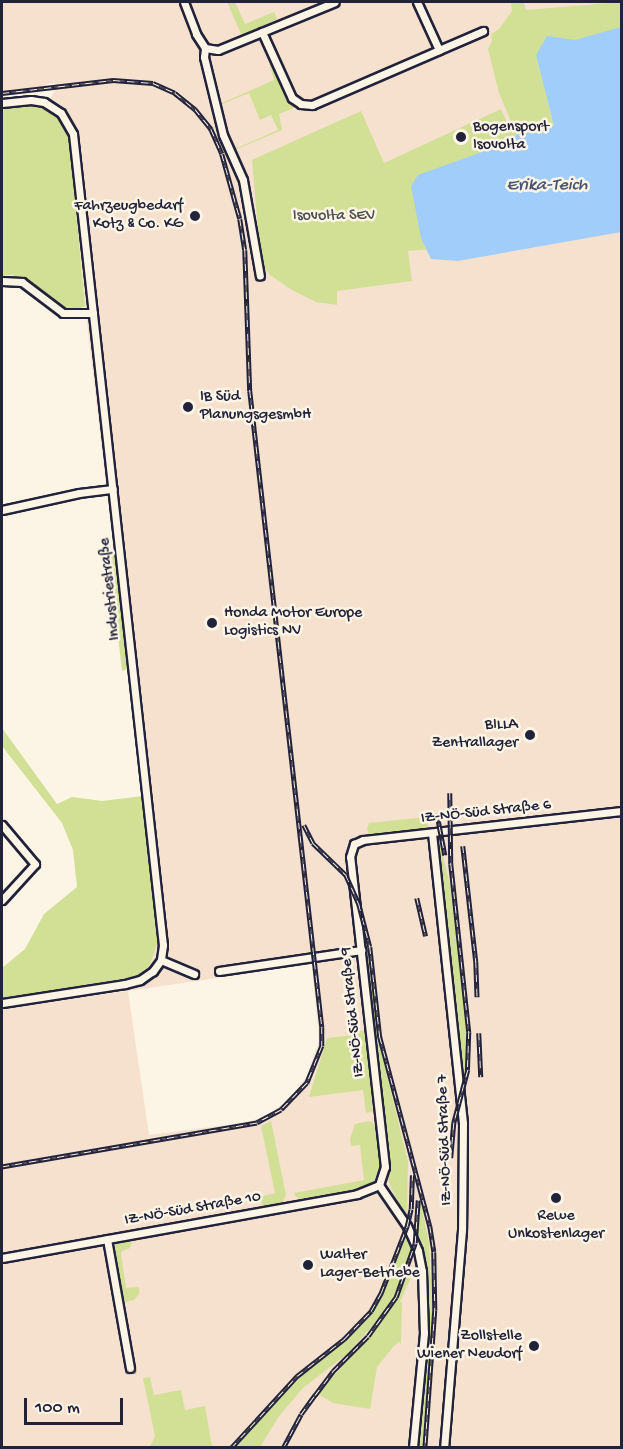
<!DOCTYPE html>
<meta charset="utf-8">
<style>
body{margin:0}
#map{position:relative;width:623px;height:1449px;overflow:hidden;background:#fcf5e5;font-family:"Gochi Hand",sans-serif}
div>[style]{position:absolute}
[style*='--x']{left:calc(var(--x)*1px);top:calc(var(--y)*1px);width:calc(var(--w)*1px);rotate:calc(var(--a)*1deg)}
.built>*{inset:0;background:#f5e1ce}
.green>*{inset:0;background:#d1e094}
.water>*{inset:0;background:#a1cdfb}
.roads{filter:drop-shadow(2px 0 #22223b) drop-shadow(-2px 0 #22223b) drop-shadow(0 2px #22223b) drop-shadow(0 -2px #22223b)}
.minor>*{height:7px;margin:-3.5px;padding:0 3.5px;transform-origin:3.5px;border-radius:3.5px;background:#fcf5e5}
.rail>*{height:4.5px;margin-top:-2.25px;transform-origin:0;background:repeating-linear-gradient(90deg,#fcf5e5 0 7px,#22223b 0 14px);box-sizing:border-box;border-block:2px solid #22223b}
.dots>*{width:16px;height:16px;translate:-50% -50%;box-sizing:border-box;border:3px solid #fcf5e5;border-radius:50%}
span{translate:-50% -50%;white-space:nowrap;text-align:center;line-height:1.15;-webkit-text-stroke:5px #fcf5e5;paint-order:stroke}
.poi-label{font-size:16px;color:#22223b}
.left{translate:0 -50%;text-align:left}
.right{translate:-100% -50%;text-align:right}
.park-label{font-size:16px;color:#4e5251}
.street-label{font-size:16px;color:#22223b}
.water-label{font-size:18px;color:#485575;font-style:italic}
.frame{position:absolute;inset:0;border:3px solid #22223b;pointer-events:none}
.scale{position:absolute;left:24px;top:1398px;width:99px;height:27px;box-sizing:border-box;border:3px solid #22223b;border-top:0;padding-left:8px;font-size:18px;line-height:21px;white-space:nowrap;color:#22223b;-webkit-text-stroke:4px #fcf5e5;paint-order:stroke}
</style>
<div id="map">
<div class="built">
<div style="clip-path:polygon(evenodd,2px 2px,621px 2px,621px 1447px,2px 1447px,2px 1009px,127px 991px,125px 980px,135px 977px,155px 902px,85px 306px,69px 136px,46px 107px,55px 90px,55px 83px,47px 84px,45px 90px,2px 95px,2px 2px,312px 964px,319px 1041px,307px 1076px,291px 1097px,271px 1113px,249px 1122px,149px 1135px,128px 991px,312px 964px)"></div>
</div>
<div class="green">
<div style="clip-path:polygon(227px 2px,235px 2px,245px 24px,274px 12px,277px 19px,242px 36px)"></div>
<div style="clip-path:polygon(511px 2px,524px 2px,526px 10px,621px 2px,621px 27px,536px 55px,554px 126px,535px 124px,496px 147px,455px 162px,480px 245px,408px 251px,412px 281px,337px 291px,337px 305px,316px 302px,292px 290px,270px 275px,261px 263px,252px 160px,361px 111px,384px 163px,501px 109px,507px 122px,510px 119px,499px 93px,488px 49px,492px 41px,491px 34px,499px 29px,512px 11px)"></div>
<div style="clip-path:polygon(268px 59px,271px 60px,291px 102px,298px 107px,313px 108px,314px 111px,294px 108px,279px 114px,282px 130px,232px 151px,233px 144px,237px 148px,278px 130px,271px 115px,260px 120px,249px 93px,220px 105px,222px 110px,219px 109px,218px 100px,220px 104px,274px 80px)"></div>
<div style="clip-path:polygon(28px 104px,51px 109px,64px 124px,69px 136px,85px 306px,77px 311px,60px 307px,25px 279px,12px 275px,2px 276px,2px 108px)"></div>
<div style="clip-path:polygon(116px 555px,128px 669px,122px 671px,109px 557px)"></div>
<div style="clip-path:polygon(2px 728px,57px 804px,72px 797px,102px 801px,143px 796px,158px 941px,150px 965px,135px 977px,2px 998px,2px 968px,25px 949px,44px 914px,77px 887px,73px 850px,62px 823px,2px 746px)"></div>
<div style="clip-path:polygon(427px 817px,428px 828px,369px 834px,367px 829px,369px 823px)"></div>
<div style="clip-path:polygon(437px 844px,441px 848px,450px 885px,464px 1001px,467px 1051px,464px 1075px)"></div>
<div style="clip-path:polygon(355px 850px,378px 1038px,408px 1162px,407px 1218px,391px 1188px,388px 1178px,389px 1165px,354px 862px)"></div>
<div style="clip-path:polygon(360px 1030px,366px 1032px,373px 1111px,366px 1113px,363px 1090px,309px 1097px,327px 1038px,354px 1035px,354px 1031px)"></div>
<div style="clip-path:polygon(271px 1121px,286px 1195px,282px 1203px,263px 1206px,259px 1197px,275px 1193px,261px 1126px)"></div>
<div style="clip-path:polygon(370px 1121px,377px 1126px,381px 1163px,374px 1181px,362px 1188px,300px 1199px,295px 1196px,294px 1193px,364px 1180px,360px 1145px,351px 1146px,350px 1139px,355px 1124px)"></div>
<div style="clip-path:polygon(420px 1199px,429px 1243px,433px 1323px,422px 1447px,417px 1448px,429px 1320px,424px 1261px,417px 1239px)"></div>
<div style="clip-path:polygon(406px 1233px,412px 1248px,407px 1264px,394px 1296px,377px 1321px,347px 1354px,303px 1388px,279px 1416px,260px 1447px,235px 1447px,302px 1375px,362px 1325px,382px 1294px)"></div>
<div style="clip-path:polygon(125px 1240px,132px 1243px,130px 1248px,122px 1251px,121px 1254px,126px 1288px,139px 1287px,139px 1294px,134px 1300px,126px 1302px,122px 1298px,113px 1252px,114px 1243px)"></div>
<div style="clip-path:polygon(407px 1275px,411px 1277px,400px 1302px,402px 1302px,401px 1344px,399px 1342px,394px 1346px,377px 1367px,370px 1409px,333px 1403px,318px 1394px,384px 1319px)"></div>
<div style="clip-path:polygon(150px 1377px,154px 1395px,181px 1390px,185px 1410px,205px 1406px,212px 1447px,150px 1447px,155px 1436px,143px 1378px)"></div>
</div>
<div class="water">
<div style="clip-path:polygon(621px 27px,621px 232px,458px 261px,431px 259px,421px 238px,411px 186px,418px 175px,496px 147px,535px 124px,554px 126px,536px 55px,547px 36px,575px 40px)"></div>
</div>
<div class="roads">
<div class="minor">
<div style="--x:184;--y:2;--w:34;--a:69"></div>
<div style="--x:196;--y:34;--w:17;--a:57"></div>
<div style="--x:205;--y:48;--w:9;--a:96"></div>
<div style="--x:204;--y:57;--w:80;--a:76.3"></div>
<div style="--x:223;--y:135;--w:49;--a:66"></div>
<div style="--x:243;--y:180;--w:97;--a:80"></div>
<div style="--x:262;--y:32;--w:72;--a:65.6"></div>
<div style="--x:292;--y:98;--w:11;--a:34"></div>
<div style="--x:301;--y:104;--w:11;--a:5"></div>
<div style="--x:312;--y:105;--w:138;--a:-23.4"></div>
<div style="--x:439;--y:50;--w:53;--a:-114.6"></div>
<div style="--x:205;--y:48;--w:13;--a:9"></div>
<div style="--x:218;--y:50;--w:126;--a:-22.3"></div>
<div style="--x:439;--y:50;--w:48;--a:-23.4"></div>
<div style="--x:2;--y:103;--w:29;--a:-6"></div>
<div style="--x:31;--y:100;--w:13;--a:9"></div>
<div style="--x:44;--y:102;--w:20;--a:33"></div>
<div style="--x:61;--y:113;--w:24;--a:60"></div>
<div style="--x:73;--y:134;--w:816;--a:83.67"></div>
<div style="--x:163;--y:945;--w:15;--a:98"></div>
<div style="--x:161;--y:960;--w:14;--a:126"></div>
<div style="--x:153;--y:971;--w:16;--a:145"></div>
<div style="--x:140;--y:980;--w:16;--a:165"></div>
<div style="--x:125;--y:984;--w:124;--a:171.2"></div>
<div style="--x:2;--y:281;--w:20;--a:3"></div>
<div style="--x:22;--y:282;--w:51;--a:37.1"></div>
<div style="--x:63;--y:313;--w:30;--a:0"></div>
<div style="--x:2;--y:510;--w:79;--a:-12.4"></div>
<div style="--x:79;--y:493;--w:34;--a:-7"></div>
<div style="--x:2;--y:825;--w:51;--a:49.8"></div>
<div style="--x:35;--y:864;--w:49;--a:132.5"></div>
<div style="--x:432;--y:833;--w:292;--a:83.9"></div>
<div style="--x:463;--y:1123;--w:107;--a:90.5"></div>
<div style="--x:462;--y:1230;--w:219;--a:94.7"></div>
<div style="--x:161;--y:960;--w:36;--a:23"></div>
<div style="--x:219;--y:971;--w:144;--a:-8.4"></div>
<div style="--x:379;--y:1185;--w:50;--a:55.7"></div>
<div style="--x:407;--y:1226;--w:27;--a:66"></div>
<div style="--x:418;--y:1251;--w:20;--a:79"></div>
<div style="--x:422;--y:1271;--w:62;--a:88.2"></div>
<div style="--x:424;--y:1333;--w:116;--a:95.5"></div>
<div style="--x:107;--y:1239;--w:131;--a:79.9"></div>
<div style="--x:2;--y:1258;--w:361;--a:-10.2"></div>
<div style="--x:357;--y:1194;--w:24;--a:-22"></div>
<div style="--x:379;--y:1185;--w:19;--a:-72"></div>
<div style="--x:385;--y:1167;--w:312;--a:-96.4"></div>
<div style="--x:350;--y:857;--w:14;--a:-73"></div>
<div style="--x:354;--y:844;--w:10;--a:-24"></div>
<div style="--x:363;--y:840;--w:261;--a:-6.4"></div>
</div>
</div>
<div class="rail">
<div style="--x:2;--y:93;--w:112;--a:-6.7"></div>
<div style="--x:113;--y:80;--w:40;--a:4.3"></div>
<div style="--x:153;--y:83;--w:24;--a:24"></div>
<div style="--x:175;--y:93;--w:26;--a:39"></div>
<div style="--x:195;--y:109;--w:26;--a:51"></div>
<div style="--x:211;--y:129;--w:27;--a:66"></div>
<div style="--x:222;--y:154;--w:67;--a:74.5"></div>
<div style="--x:240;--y:219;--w:31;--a:81"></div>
<div style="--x:245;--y:250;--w:141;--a:88"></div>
<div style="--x:250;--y:391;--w:640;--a:83.54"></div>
<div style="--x:322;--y:1027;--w:19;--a:90"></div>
<div style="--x:322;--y:1046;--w:40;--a:112"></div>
<div style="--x:307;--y:1083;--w:37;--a:134"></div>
<div style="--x:281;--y:1110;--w:27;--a:152"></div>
<div style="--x:257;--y:1123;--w:259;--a:170.2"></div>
<div style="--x:450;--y:793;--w:71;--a:89.2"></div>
<div style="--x:451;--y:864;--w:169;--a:83.9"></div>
<div style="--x:469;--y:1032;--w:38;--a:92"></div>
<div style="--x:468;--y:1070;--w:55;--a:104.8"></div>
<div style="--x:454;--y:1123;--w:35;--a:95"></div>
<div style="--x:437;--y:813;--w:43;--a:79.2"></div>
<div style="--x:304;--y:825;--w:20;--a:63"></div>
<div style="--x:313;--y:843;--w:46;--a:44.1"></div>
<div style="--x:346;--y:875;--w:32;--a:66"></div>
<div style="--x:359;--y:904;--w:44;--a:75.7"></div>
<div style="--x:370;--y:947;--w:91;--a:83.7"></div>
<div style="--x:380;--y:1037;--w:196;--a:75.2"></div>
<div style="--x:430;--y:1226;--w:26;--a:81"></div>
<div style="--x:434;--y:1252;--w:58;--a:89"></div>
<div style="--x:435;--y:1310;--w:138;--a:94.1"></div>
<div style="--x:463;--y:846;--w:116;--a:83.6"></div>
<div style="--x:476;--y:961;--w:36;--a:88"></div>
<div style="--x:417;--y:898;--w:39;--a:77"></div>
<div style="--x:479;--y:1033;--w:44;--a:87.4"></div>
<div style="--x:231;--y:1448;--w:98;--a:-47.5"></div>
<div style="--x:297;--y:1376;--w:60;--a:-38.2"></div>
<div style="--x:344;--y:1339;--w:39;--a:-46"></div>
<div style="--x:371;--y:1311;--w:21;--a:-61"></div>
<div style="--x:381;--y:1293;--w:72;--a:-68.8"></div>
<div style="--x:407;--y:1226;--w:17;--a:-77"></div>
<div style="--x:411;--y:1209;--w:34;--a:-88"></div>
<div style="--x:283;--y:1448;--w:38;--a:-62"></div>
<div style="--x:301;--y:1414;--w:24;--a:-54"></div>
<div style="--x:315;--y:1395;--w:30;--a:-53"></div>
<div style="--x:333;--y:1371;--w:49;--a:-45"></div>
<div style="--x:368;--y:1336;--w:48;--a:-54.3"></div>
<div style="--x:396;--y:1297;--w:57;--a:-70.6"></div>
<div style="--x:415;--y:1243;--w:43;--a:-86"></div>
</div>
<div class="dots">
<div style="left:461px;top:137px;background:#22223b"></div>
<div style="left:195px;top:216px;background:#22223b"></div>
<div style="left:188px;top:407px;background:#22223b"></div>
<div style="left:212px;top:623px;background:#22223b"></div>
<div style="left:530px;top:735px;background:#22223b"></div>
<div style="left:556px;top:1198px;background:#22223b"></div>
<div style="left:308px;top:1265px;background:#22223b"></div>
<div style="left:534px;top:1346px;background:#22223b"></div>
</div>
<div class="poi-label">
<span class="left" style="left:473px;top:137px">Bogensport<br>Isovolta</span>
<span class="right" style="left:183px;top:216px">Fahrzeugbedarf<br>Kotz &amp; Co. KG</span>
<span class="left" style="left:200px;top:407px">IB Süd<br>PlanungsgesmbH</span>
<span class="left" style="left:224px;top:623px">Honda Motor Europe<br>Logistics NV</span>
<span class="right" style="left:518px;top:735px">BILLA<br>Zentrallager</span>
<span style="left:556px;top:1226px">Rewe<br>Unkostenlager</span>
<span class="left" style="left:320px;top:1265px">Walter<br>Lager-Betriebe</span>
<span class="right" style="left:522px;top:1346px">Zollstelle<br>Wiener Neudorf</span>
</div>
<div class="park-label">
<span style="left:334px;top:217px">Isovolta SEV</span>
</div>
<div class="street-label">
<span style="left:111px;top:589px;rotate:-96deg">Industriestraße</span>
<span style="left:486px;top:813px;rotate:-6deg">IZ-NÖ-Süd Straße 6</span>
<span style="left:354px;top:1012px;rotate:-96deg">IZ-NÖ-Süd Straße 9</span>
<span style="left:446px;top:1140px;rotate:-92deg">IZ-NÖ-Süd Straße 7</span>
<span style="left:193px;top:1210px;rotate:-10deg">IZ-NÖ-Süd Straße 10</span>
</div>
<div class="water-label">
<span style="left:547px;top:186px">Erika-Teich</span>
</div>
<div class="frame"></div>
<div class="scale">100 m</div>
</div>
